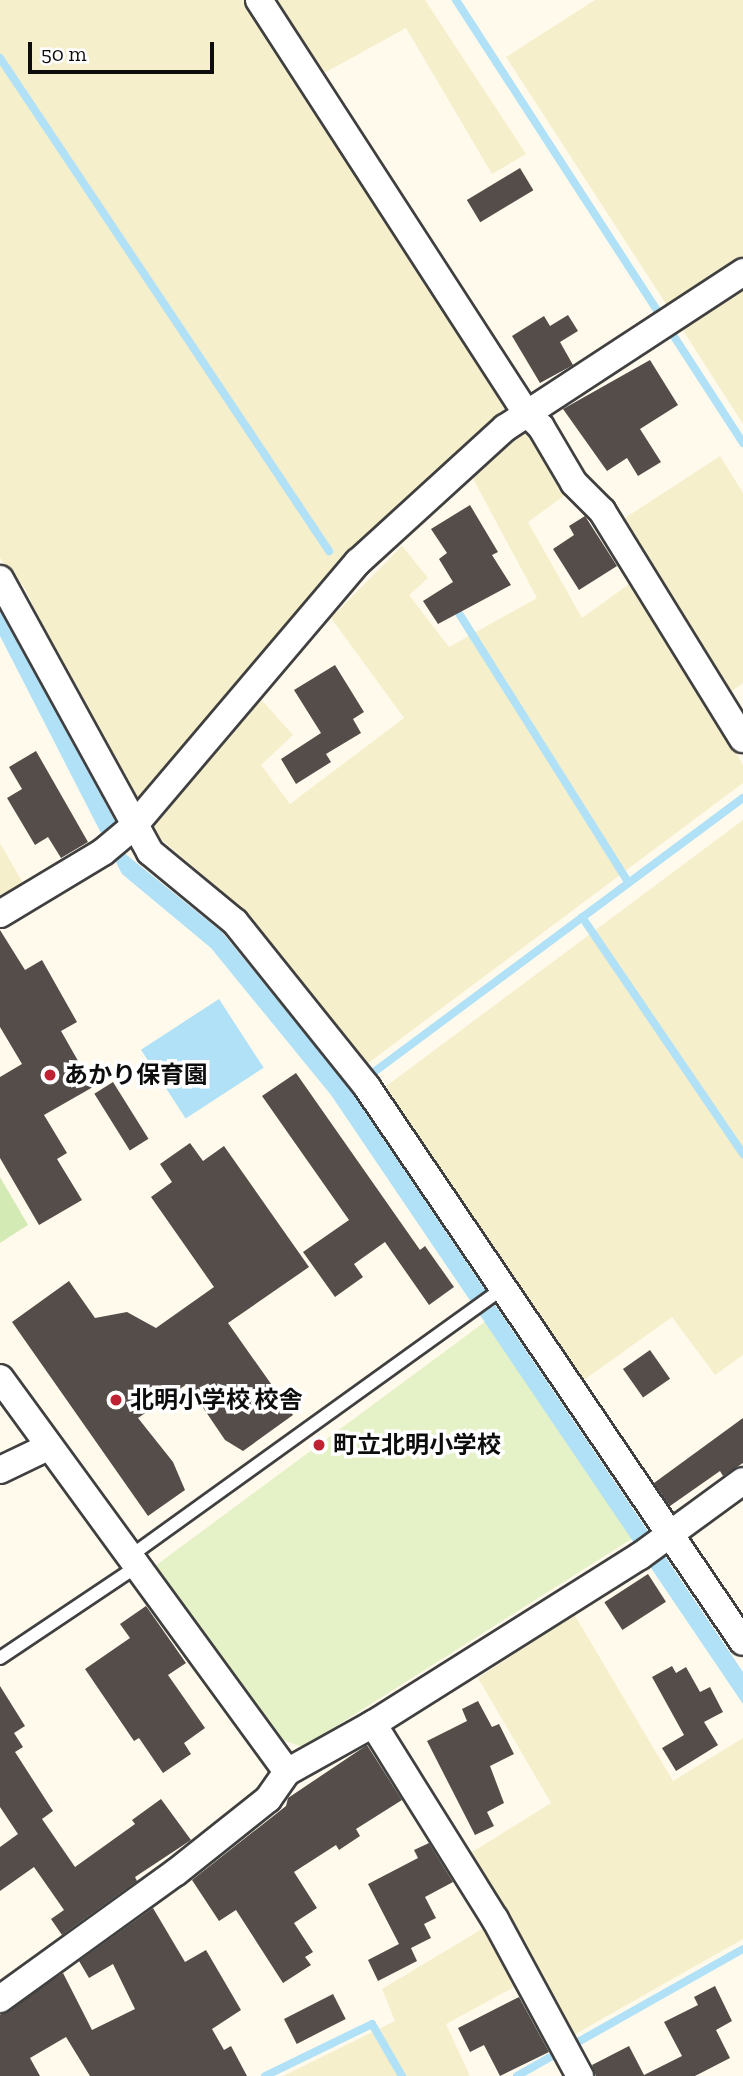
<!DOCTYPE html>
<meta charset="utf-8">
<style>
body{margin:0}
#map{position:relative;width:743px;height:2076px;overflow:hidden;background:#fffaec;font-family:"Zilla Slab","Noto Sans JP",serif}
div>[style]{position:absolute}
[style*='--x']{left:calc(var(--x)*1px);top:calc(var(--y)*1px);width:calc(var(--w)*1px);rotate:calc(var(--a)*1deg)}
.farmland>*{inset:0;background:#f5efcc}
.green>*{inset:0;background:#d4eab5}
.pitch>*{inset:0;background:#e5f1c7}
.water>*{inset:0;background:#b0e1f7;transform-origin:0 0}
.stream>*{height:8px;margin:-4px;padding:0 4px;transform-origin:4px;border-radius:4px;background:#b0e1f7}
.building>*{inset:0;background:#554d49;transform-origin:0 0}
.roads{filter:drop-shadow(2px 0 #404040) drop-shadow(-2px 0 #404040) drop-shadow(0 2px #404040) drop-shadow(0 -2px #404040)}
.lane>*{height:12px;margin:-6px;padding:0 6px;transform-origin:6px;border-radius:6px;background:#fff}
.street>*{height:26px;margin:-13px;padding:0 13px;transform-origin:13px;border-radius:13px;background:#fff}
.dots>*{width:19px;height:19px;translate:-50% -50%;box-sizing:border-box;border:4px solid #fff;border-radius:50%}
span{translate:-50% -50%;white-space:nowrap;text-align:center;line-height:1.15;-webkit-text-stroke:7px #fff;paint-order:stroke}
.poi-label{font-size:24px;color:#0d0d0d;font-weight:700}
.left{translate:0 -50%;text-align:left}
.scale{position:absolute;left:28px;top:42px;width:186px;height:32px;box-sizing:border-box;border:4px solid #0d0d0d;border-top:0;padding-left:9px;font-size:21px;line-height:24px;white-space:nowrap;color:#0d0d0d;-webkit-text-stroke:5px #fff;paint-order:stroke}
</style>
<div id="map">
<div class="farmland">
<div style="clip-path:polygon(0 0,425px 0,526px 154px,492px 174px,406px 28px,306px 83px,514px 411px,132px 809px,24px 587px,0 558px)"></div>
<div style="clip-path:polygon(595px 0,743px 0,743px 258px,668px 307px,506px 57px)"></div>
<div style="clip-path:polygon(743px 285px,743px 424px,680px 326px)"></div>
<div style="clip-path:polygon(524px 430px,565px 495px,528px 522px,582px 618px,650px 569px,625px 518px,720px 456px,743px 493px,743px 683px,711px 706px,743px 765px,743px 783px,367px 1064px,249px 915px,154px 833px,154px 822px,258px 696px,293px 735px,261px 765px,290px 804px,404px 718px,331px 618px,402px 546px,428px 578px,409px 595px,449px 647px,537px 598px,471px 475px)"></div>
<div style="clip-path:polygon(743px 820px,743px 1355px,715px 1375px,672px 1317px,581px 1382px,381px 1090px)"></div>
<div style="clip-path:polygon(0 843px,24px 885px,0 899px)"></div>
<div style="clip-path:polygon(574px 1614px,673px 1781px,743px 1738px,743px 1939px,572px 2036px,469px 1854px,551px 1803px,478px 1678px)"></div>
<div style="clip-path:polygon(487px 1926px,518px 1985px,446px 2024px,470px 2076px,283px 2076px,395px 2021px,382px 1989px)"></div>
</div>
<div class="green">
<div style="clip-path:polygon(0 1177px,28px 1225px,0 1243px)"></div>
</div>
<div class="pitch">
<div style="clip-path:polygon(486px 1321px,633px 1538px,303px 1747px,282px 1740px,155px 1566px)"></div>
</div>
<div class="water">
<div style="clip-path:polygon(0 605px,115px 821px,114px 832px,123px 852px,222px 932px,346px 1084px,743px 1672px,743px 1704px,331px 1095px,211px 948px,122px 874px,0 636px)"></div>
<div style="left:219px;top:999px;width:82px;height:93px;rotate:57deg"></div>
</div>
<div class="stream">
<div style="--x:456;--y:0;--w:528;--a:57.06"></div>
<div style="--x:0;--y:58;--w:593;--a:56.28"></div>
<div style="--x:460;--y:615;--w:315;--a:57.8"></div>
<div style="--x:582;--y:917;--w:287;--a:55.8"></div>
<div style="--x:343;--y:1095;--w:498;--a:-36.6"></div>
<div style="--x:578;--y:2042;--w:189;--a:-29.4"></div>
<div style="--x:265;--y:2076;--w:119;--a:-25.9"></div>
<div style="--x:372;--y:2024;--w:60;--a:60"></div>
<div style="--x:517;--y:2076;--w:40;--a:-29.7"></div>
</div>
<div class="building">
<div style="left:520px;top:168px;width:26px;height:62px;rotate:59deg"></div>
<div style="clip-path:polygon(568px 315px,578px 331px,560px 342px,573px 365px,540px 383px,512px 336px,544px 316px,550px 326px)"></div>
<div style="clip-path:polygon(650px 360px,678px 405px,640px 429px,661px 462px,638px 476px,627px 458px,607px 471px,563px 409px)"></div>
<div style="clip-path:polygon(470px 505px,498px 552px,492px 555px,511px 585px,438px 624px,423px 601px,453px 582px,439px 559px,447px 553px,431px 529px)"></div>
<div style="clip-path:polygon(585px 516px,617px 566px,579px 590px,553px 549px,574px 535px,569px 526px)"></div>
<div style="clip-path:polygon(335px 665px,364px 712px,353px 719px,361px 733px,326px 754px,331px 762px,296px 784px,281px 759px,321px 733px,294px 690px)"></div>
<div style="clip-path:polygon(36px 751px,88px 842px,61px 858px,48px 837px,35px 845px,7px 798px,22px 789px,9px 767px)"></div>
<div style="clip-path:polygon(0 930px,25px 970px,42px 960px,77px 1022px,61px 1031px,93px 1087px,44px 1115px,67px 1153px,57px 1159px,82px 1200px,39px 1225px,0 1158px,0 1077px,22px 1064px,0 1027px)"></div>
<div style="clip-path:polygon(296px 1073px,420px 1250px,425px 1246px,454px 1287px,429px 1305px,385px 1242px,354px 1264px,363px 1277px,335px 1297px,303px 1252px,349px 1220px,262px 1096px)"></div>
<div style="left:113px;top:1082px;width:67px;height:22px;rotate:58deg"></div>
<div style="clip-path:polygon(190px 1143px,203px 1161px,224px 1146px,309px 1267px,228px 1323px,293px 1415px,243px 1451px,225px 1440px,187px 1384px,138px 1418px,173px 1462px,185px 1490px,148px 1516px,12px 1322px,69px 1281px,95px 1318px,127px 1312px,156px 1328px,214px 1287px,151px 1197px,172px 1182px,160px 1164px)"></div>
<div style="left:650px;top:1350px;width:35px;height:33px;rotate:55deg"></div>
<div style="clip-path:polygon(743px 1418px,743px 1463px,723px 1476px,720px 1471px,670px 1506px,654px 1483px)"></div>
<div style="left:648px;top:1574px;width:33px;height:52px;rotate:57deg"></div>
<div style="clip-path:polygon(146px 1606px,186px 1663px,168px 1675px,205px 1728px,184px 1743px,191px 1754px,163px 1773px,139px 1738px,134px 1741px,85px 1669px,130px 1638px,120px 1624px)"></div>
<div style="clip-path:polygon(672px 1666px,676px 1673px,686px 1667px,700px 1692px,710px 1687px,723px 1712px,704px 1722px,718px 1745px,676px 1771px,662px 1748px,684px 1735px,652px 1677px)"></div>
<div style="clip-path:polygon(0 1686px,25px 1726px,14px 1733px,23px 1747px,15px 1752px,53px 1811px,42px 1819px,75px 1867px,135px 1824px,132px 1820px,161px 1799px,191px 1840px,135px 1877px,137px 1881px,62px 1935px,51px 1919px,64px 1910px,34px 1867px,0 1891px,0 1847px,18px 1834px,0 1807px)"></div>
<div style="clip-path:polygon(478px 1701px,492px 1727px,499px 1724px,514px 1754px,490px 1766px,504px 1803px,487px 1812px,494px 1826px,475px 1835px,427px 1741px,467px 1721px,462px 1709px)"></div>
<div style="clip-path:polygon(367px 1745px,402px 1800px,356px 1829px,360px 1836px,339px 1850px,336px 1845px,294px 1872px,317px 1908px,294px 1923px,313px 1952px,305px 1957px,311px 1965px,283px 1983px,236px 1910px,219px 1921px,192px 1880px,286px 1806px,288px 1798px)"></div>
<div style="clip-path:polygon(429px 1843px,453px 1882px,425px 1897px,436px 1918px,424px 1924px,431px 1938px,411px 1948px,417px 1961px,378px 1981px,368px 1960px,399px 1944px,368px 1884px,418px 1858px,414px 1850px)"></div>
<div style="clip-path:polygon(153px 1908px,185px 1962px,206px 1950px,241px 2010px,212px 2029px,224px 2050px,231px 2046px,247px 2076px,90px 2076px,66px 2037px,30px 2058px,40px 2076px,0 2076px,0 2015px,63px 1973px,92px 2030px,135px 2009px,113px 1964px,89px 1978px,79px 1961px)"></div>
<div style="clip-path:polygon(715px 1986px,732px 2021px,716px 2030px,730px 2058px,695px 2076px,596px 2076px,592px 2065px,629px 2046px,644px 2075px,682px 2056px,664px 2022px,698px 2005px,694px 1997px)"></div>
<div style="left:333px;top:1994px;width:28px;height:55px;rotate:63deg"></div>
<div style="clip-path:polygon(519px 1997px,549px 2052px,500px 2076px,484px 2045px,470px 2052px,458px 2028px)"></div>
</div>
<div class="roads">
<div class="lane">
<div style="--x:129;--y:1557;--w:461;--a:-35.7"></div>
<div style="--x:0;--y:1658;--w:164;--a:-33.8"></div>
</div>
<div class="street">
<div style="--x:259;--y:0;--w:491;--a:57.1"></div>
<div style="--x:526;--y:412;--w:21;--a:45"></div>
<div style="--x:541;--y:427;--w:65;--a:59.5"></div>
<div style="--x:574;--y:483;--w:40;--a:45"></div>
<div style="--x:602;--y:511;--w:268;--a:58.3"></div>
<div style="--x:0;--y:579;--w:311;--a:61.2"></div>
<div style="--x:150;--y:852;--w:110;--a:39.5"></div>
<div style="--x:235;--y:922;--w:211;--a:51.3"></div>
<div style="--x:367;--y:1087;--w:670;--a:55.88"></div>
<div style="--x:0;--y:914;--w:120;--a:-31"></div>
<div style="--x:103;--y:852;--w:39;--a:-40"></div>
<div style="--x:133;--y:827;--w:348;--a:-49.7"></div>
<div style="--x:358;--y:562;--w:199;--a:-42.4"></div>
<div style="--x:505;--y:428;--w:285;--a:-33.2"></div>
<div style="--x:0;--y:1378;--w:487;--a:53.9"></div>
<div style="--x:0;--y:1470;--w:53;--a:-25.6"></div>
<div style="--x:373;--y:1724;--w:230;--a:58"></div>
<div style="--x:495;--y:1919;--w:179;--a:61.6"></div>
<div style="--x:0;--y:1999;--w:216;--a:-35.8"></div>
<div style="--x:175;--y:1873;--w:119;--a:-38.5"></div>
<div style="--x:268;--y:1799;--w:33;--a:-55"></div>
<div style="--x:287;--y:1772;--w:98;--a:-29.2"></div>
<div style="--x:373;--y:1724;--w:315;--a:-32.2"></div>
<div style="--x:640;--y:1556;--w:127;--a:-36.1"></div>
</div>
</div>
<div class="dots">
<div style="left:50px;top:1075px;background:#bf2233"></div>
<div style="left:116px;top:1400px;background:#bf2233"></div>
<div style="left:319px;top:1445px;background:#bf2233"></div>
</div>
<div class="poi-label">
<span class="left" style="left:64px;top:1075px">あかり保育園</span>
<span class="left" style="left:130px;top:1400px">北明小学校 校舎</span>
<span class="left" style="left:333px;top:1445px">町立北明小学校</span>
</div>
<div class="scale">50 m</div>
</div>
